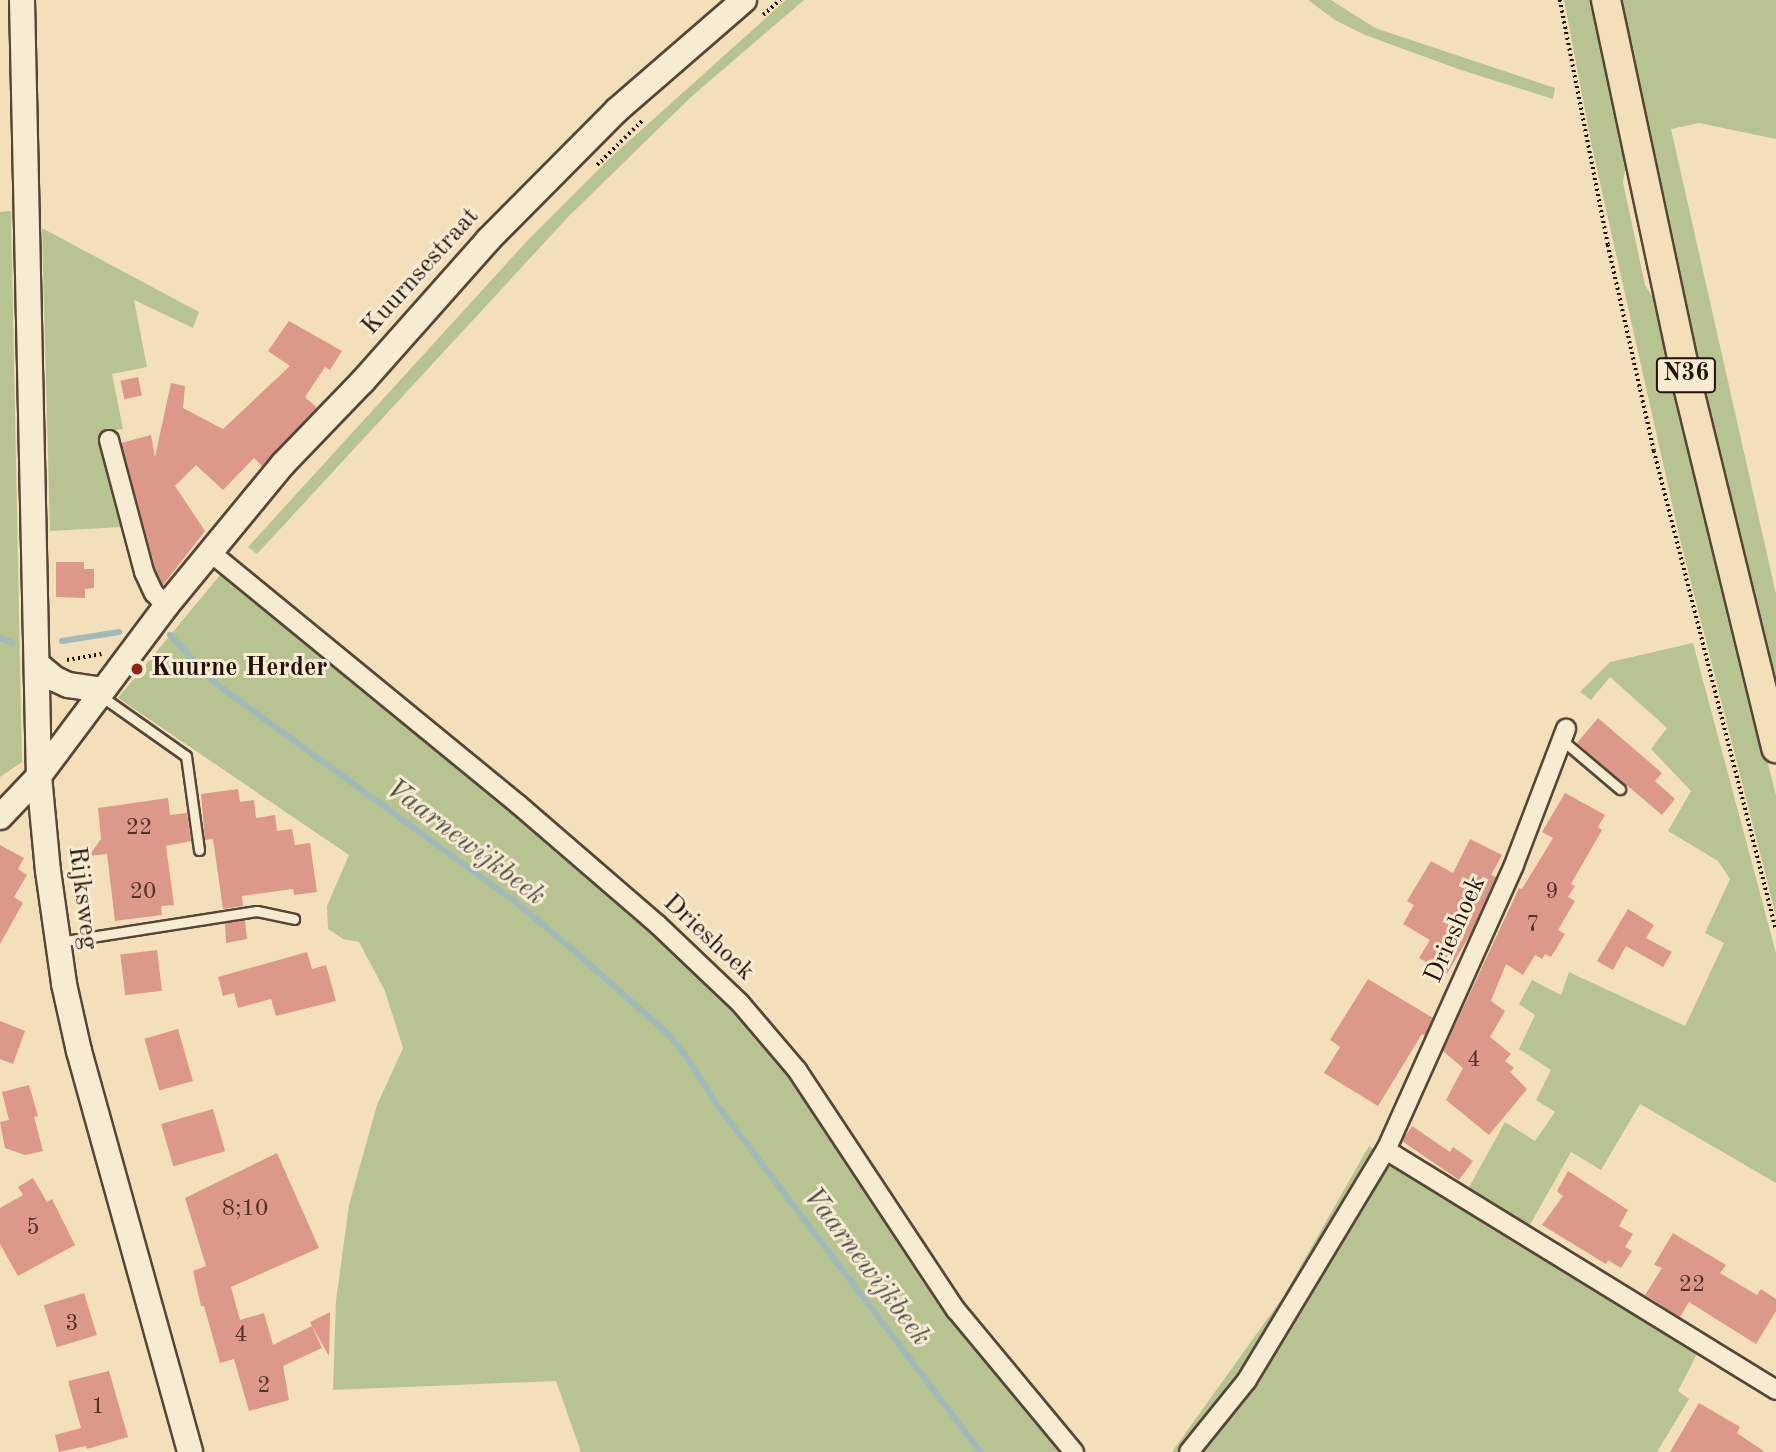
<!DOCTYPE html>
<style>
body{margin:0}
#map{position:relative;width:1776px;height:1452px;overflow:hidden;background:#f3e0ba;font-family:"Old Standard TT",serif}
div>[style]{position:absolute}
[style*='--x']{left:calc(var(--x)*1px);top:calc(var(--y)*1px);width:calc(var(--w)*1px);rotate:calc(var(--a)*1deg)}
.green>*{inset:0;background:#b8c392}
.stream>*{height:6px;margin:-3px;padding:0 3px;transform-origin:3px;border-radius:3px;background:#a0baba}
.building>*{inset:0;background:#dc9989;transform-origin:0 0}
.path>*{height:3.5px;margin-top:-1.75px;transform-origin:0;background:repeating-linear-gradient(90deg,#22120b 0 2px,transparent 0 5.5px)}
.roads{filter:drop-shadow(2px 0 #564637) drop-shadow(-2px 0 #564637) drop-shadow(0 2px #564637) drop-shadow(0 -2px #564637)}
.lane>*{height:9px;margin:-4.5px;padding:0 4.5px;transform-origin:4.5px;border-radius:4.5px;background:#f7ebd2}
.street>*{height:18px;margin:-9px;padding:0 9px;transform-origin:9px;border-radius:9px;background:#f7ebd2}
.secondary>*{height:24px;margin:-12px;padding:0 12px;transform-origin:12px;border-radius:12px;background:#f7ebd2}
.primary>*{height:28px;margin:-14px;padding:0 14px;transform-origin:14px;border-radius:14px;background:#f3e0ba}
.dots>*{width:19px;height:19px;translate:-50% -50%;box-sizing:border-box;border:4px solid #f7ebd2;border-radius:50%}
span{translate:-50% -50%;white-space:nowrap;text-align:center;line-height:1.15;-webkit-text-stroke:6px #f7ebd2;paint-order:stroke}
.number-label{font-size:23px;color:#50342a}
.number-label span{-webkit-text-stroke-width:0}
.shield-label span{padding:2px 5px;background:#f7ebd2;border:2px solid;border-radius:5px;-webkit-text-stroke-width:0}
.shield-label{font-size:24px;color:#22120b;font-weight:700}
.street-label{font-size:26px;color:#22120b}
.poi-label{font-size:26px;color:#22120b;font-weight:700}
.left{translate:0 -50%;text-align:left}
.water-label{font-size:28px;color:#4e4d48;font-style:italic}
</style>
<div id="map">
<div class="green">
<div style="clip-path:polygon(786px 0,804px 0,691px 97px,569px 216px,257px 554px,248px 547px,527px 241px,609px 159px)"></div>
<div style="clip-path:polygon(1308px 0,1331px 0,1375px 28px,1555px 88px,1553px 99px,1461px 70px,1365px 35px,1335px 20px)"></div>
<div style="clip-path:polygon(1564px 0,1595px 0,1627px 158px,1623px 182px,1645px 285px,1657px 304px,1726px 601px,1776px 795px,1776px 916px,1680px 539px,1592px 147px)"></div>
<div style="clip-path:polygon(1621px 0,1776px 0,1776px 139px,1699px 123px,1671px 129px,1776px 594px,1776px 690px,1693px 340px)"></div>
<div style="clip-path:polygon(11px 211px,22px 762px,0 777px,0 212px)"></div>
<div style="clip-path:polygon(42px 228px,199px 312px,193px 328px,134px 300px,147px 367px,112px 374px,123px 429px,101px 432px,122px 527px,50px 531px)"></div>
<div style="clip-path:polygon(221px 574px,534px 827px,737px 1010px,828px 1127px,1065px 1452px,581px 1452px,556px 1381px,333px 1390px,336px 1301px,349px 1205px,377px 1105px,403px 1048px,385px 991px,359px 942px,343px 939px,328px 929px,327px 906px,349px 855px,118px 698px)"></div>
<div style="clip-path:polygon(1693px 643px,1776px 953px,1776px 1183px,1640px 1104px,1601px 1170px,1571px 1152px,1527px 1230px,1467px 1191px,1505px 1122px,1535px 1141px,1555px 1112px,1536px 1100px,1551px 1070px,1519px 1049px,1535px 1015px,1519px 1004px,1532px 980px,1561px 995px,1569px 972px,1685px 1026px,1724px 943px,1705px 933px,1730px 879px,1718px 861px,1668px 831px,1691px 791px,1651px 749px,1667px 728px,1610px 677px,1591px 700px,1580px 692px,1610px 662px)"></div>
<div style="clip-path:polygon(1369px 1146px,1698px 1352px,1678px 1391px,1689px 1399px,1657px 1452px,1172px 1452px,1283px 1297px)"></div>
</div>
<div class="stream">
<div style="--x:170;--y:635;--w:66;--a:46.8"></div>
<div style="--x:215;--y:683;--w:369;--a:36.1"></div>
<div style="--x:513;--y:900;--w:75;--a:39.6"></div>
<div style="--x:571;--y:948;--w:127;--a:41.5"></div>
<div style="--x:666;--y:1032;--w:28;--a:49"></div>
<div style="--x:684;--y:1053;--w:59;--a:57.4"></div>
<div style="--x:0;--y:638;--w:14;--a:21"></div>
<div style="--x:62;--y:641;--w:58;--a:-9"></div>
<div style="--x:718;--y:1106;--w:435;--a:52.8"></div>
</div>
<div class="building">
<div style="clip-path:polygon(289px 321px,342px 351px,330px 370px,325px 367px,305px 397px,317px 408px,262px 466px,254px 458px,223px 490px,196px 465px,175px 486px,205px 531px,163px 585px,155px 568px,121px 443px,151px 435px,155px 457px,171px 383px,185px 386px,183px 408px,223px 429px,290px 366px,268px 351px)"></div>
<div style="left:138px;top:377px;width:19px;height:18px;rotate:78deg"></div>
<div style="clip-path:polygon(56px 562px,84px 562px,84px 569px,94px 569px,94px 588px,85px 589px,85px 598px,56px 597px)"></div>
<div style="clip-path:polygon(1598px 718px,1662px 773px,1655px 781px,1675px 799px,1662px 815px,1577px 743px)"></div>
<div style="clip-path:polygon(238px 789px,240px 802px,254px 800px,256px 818px,275px 815px,277px 831px,292px 829px,295px 845px,310px 843px,317px 892px,294px 895px,293px 889px,242px 896px,243px 906px,223px 909px,213px 839px,205px 840px,201px 794px)"></div>
<div style="clip-path:polygon(1565px 793px,1605px 815px,1598px 827px,1602px 830px,1571px 884px,1575px 886px,1568px 897px,1575px 901px,1558px 930px,1565px 934px,1551px 957px,1545px 954px,1542px 959px,1535px 955px,1523px 975px,1506px 964px,1491px 1001px,1505px 1011px,1490px 1037px,1511px 1054px,1505px 1061px,1514px 1068px,1510px 1072px,1527px 1089px,1489px 1135px,1446px 1100px,1463px 1068px,1443px 1051px,1519px 888px,1522px 889px,1553px 838px,1542px 832px)"></div>
<div style="clip-path:polygon(168px 798px,170px 815px,187px 813px,191px 841px,166px 846px,174px 905px,161px 906px,162px 915px,115px 921px,107px 854px,89px 856px,101px 839px,98px 808px)"></div>
<div style="clip-path:polygon(1470px 839px,1502px 855px,1491px 875px,1496px 877px,1472px 931px,1447px 974px,1419px 958px,1430px 940px,1403px 924px,1414px 905px,1407px 901px,1431px 861px,1453px 873px)"></div>
<div style="clip-path:polygon(0 845px,24px 858px,18px 869px,27px 875px,14px 897px,23px 903px,0 944px)"></div>
<div style="clip-path:polygon(1628px 909px,1654px 925px,1646px 938px,1672px 952px,1663px 967px,1626px 946px,1613px 970px,1597px 961px)"></div>
<div style="clip-path:polygon(245px 920px,247px 939px,226px 943px,225px 923px)"></div>
<div style="left:157px;top:950px;width:41px;height:37px;rotate:83deg"></div>
<div style="clip-path:polygon(307px 952px,312px 969px,326px 965px,336px 1001px,276px 1016px,271px 999px,238px 1008px,234px 993px,223px 996px,218px 977px)"></div>
<div style="clip-path:polygon(1368px 979px,1433px 1018px,1425px 1036px,1422px 1034px,1378px 1106px,1324px 1073px,1340px 1047px,1330px 1040px)"></div>
<div style="clip-path:polygon(0 1021px,25px 1031px,13px 1064px,0 1059px)"></div>
<div style="left:178px;top:1029px;width:54px;height:35px;rotate:74deg"></div>
<div style="clip-path:polygon(29px 1085px,38px 1116px,34px 1117px,43px 1151px,25px 1155px,5px 1148px,0 1122px,9px 1120px,2px 1092px)"></div>
<div style="left:213px;top:1109px;width:44px;height:54px;rotate:74deg"></div>
<div style="clip-path:polygon(1412px 1126px,1450px 1152px,1453px 1147px,1473px 1161px,1459px 1180px,1402px 1141px)"></div>
<div style="clip-path:polygon(277px 1153px,319px 1248px,231px 1287px,240px 1320px,264px 1313px,273px 1345px,312px 1326px,310px 1322px,330px 1312px,329px 1356px,312px 1326px,322px 1348px,283px 1366px,289px 1400px,249px 1411px,234px 1359px,220px 1363px,204px 1306px,201px 1306px,193px 1271px,206px 1266px,185px 1198px)"></div>
<div style="clip-path:polygon(1568px 1171px,1628px 1210px,1619px 1226px,1633px 1234px,1625px 1247px,1632px 1251px,1621px 1268px,1608px 1260px,1606px 1264px,1542px 1225px,1563px 1196px,1557px 1191px)"></div>
<div style="clip-path:polygon(33px 1178px,47px 1202px,52px 1199px,75px 1245px,18px 1276px,0 1244px,0 1208px,23px 1195px,18px 1187px)"></div>
<div style="clip-path:polygon(1673px 1233px,1726px 1265px,1720px 1273px,1757px 1295px,1761px 1289px,1776px 1299px,1776px 1311px,1756px 1344px,1689px 1302px,1680px 1317px,1645px 1295px,1662px 1268px,1654px 1265px)"></div>
<div style="left:84px;top:1293px;width:44px;height:42px;rotate:73deg"></div>
<div style="clip-path:polygon(109px 1371px,128px 1437px,87px 1449px,86px 1446px,59px 1452px,55px 1435px,81px 1428px,68px 1381px)"></div>
<div style="clip-path:polygon(1699px 1403px,1740px 1427px,1737px 1433px,1765px 1452px,1670px 1452px)"></div>
</div>
<div class="path">
<div style="--x:1560;--y:0;--w:250;--a:78.9"></div>
<div style="--x:1608;--y:245;--w:211;--a:77.4"></div>
<div style="--x:1654;--y:451;--w:494;--a:75.7"></div>
<div style="--x:763;--y:15;--w:23;--a:-41"></div>
<div style="--x:597;--y:165;--w:63;--a:-44.4"></div>
<div style="--x:67;--y:660;--w:35;--a:-10"></div>
</div>
<div class="roads">
<div class="lane">
<div style="--x:101;--y:696;--w:104;--a:35.2"></div>
<div style="--x:186;--y:756;--w:95;--a:82.1"></div>
<div style="--x:1562;--y:740;--w:76;--a:40.2"></div>
<div style="--x:59;--y:942;--w:200;--a:-8.9"></div>
<div style="--x:257;--y:911;--w:38;--a:12"></div>
</div>
<div class="street">
<div style="--x:109;--y:440;--w:137;--a:75.1"></div>
<div style="--x:144;--y:572;--w:23;--a:65"></div>
<div style="--x:154;--y:593;--w:18;--a:47"></div>
<div style="--x:210;--y:552;--w:399;--a:39.3"></div>
<div style="--x:519;--y:805;--w:182;--a:40.8"></div>
<div style="--x:657;--y:924;--w:115;--a:43.6"></div>
<div style="--x:740;--y:1003;--w:88;--a:49.6"></div>
<div style="--x:797;--y:1070;--w:288;--a:56.5"></div>
<div style="--x:956;--y:1310;--w:185;--a:50.3"></div>
<div style="--x:1386;--y:1150;--w:458;--a:31.6"></div>
<div style="--x:1189;--y:1452;--w:92;--a:-51.1"></div>
<div style="--x:1247;--y:1380;--w:269;--a:-58.9"></div>
<div style="--x:1386;--y:1150;--w:312;--a:-65.8"></div>
<div style="--x:1514;--y:865;--w:146;--a:-69.1"></div>
</div>
<div class="secondary">
<div style="--x:22;--y:0;--w:776;--a:88.75"></div>
<div style="--x:39;--y:776;--w:95;--a:84.6"></div>
<div style="--x:48;--y:871;--w:114;--a:81.9"></div>
<div style="--x:64;--y:984;--w:69;--a:77.4"></div>
<div style="--x:79;--y:1051;--w:416;--a:74.5"></div>
<div style="--x:37;--y:664;--w:23;--a:40"></div>
<div style="--x:55;--y:679;--w:14;--a:25"></div>
<div style="--x:68;--y:685;--w:35;--a:8"></div>
<div style="--x:0;--y:817;--w:57;--a:-46.4"></div>
<div style="--x:39;--y:776;--w:212;--a:-53.2"></div>
<div style="--x:166;--y:606;--w:185;--a:-50.5"></div>
<div style="--x:284;--y:463;--w:114;--a:-46.1"></div>
<div style="--x:363;--y:381;--w:188;--a:-48.4"></div>
<div style="--x:488;--y:240;--w:183;--a:-45.2"></div>
<div style="--x:617;--y:110;--w:168;--a:-40.9"></div>
</div>
<div class="primary">
<div style="--x:1606;--y:0;--w:390;--a:78"></div>
<div style="--x:1687;--y:382;--w:377;--a:76.3"></div>
</div>
</div>
<div class="dots">
<div style="left:137px;top:669px;background:#8f2418"></div>
</div>
<div class="number-label">
<span style="left:139px;top:828px">22</span>
<span style="left:143px;top:892px">20</span>
<span style="left:1552px;top:892px">9</span>
<span style="left:1533px;top:925px">7</span>
<span style="left:1474px;top:1060px">4</span>
<span style="left:245px;top:1209px">8;10</span>
<span style="left:33px;top:1228px">5</span>
<span style="left:1692px;top:1285px">22</span>
<span style="left:72px;top:1324px">3</span>
<span style="left:241px;top:1335px">4</span>
<span style="left:264px;top:1386px">2</span>
<span style="left:98px;top:1407px">1</span>
</div>
<div class="shield-label">
<span style="left:1686px;top:375px">N36</span>
</div>
<div class="street-label">
<span style="left:421px;top:272px;rotate:-48deg">Kuurnsestraat</span>
<span style="left:82px;top:898px;rotate:83deg">Rijksweg</span>
<span style="left:1456px;top:930px;rotate:-66deg">Drieshoek</span>
<span style="left:708px;top:938px;rotate:43deg">Drieshoek</span>
</div>
<div class="poi-label">
<span class="left" style="left:151px;top:669px">Kuurne Herder</span>
</div>
<div class="water-label">
<span style="left:465px;top:843px;rotate:37deg">Vaarnewijkbeek</span>
<span style="left:866px;top:1267px;rotate:53deg">Vaarnewijkbeek</span>
</div>
</div>
